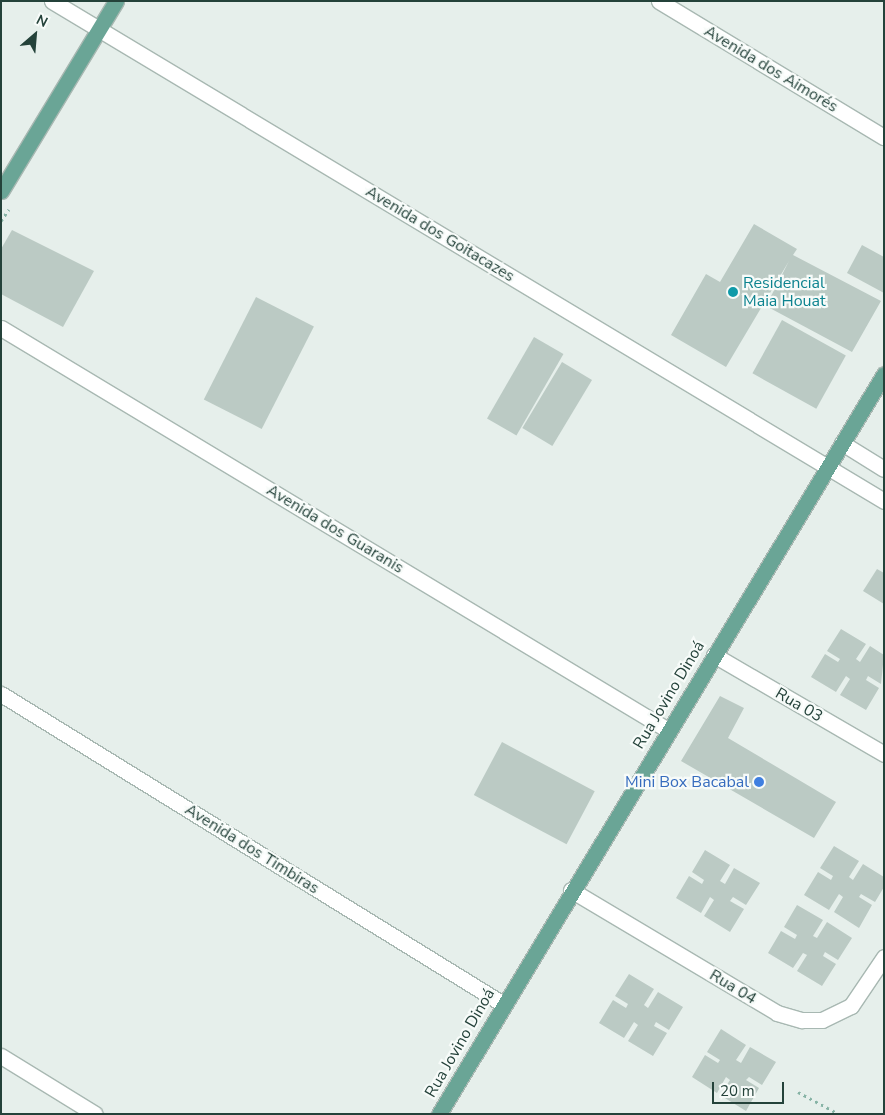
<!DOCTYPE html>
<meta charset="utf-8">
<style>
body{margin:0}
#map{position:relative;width:885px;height:1115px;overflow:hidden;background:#e6efeb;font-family:"Nunito Sans",sans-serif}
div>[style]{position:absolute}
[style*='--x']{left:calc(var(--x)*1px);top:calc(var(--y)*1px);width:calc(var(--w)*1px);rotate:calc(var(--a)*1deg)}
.building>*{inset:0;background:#bbcac4;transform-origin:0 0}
.path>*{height:3px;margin-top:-1.5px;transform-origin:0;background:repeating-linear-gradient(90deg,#86b3a5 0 2.5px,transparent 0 6.5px)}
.roads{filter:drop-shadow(1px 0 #a8b8b2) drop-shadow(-1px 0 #a8b8b2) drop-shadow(0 1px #a8b8b2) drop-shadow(0 -1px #a8b8b2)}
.minor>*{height:15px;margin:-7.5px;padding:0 7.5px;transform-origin:7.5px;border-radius:7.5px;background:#fff}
.tertiary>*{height:15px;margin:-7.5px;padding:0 7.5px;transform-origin:7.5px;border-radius:7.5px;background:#fff}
.primary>*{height:15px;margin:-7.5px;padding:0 7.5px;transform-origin:7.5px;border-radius:7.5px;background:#6aa596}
.dots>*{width:14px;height:14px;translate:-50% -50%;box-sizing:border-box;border:2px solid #f7fbf9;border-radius:50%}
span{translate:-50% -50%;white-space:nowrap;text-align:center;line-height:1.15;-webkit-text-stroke:4.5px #f7fbf9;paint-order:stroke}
.street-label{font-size:16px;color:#24423a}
.culture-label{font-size:16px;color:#0d838f}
.left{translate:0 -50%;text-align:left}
.shop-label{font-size:16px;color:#366cbe}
.right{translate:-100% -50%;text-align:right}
.frame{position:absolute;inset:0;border:2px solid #24423a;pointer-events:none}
.north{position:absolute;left:10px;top:10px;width:50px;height:50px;-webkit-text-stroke:4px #f7fbf9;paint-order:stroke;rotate:27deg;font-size:14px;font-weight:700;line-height:20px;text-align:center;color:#24423a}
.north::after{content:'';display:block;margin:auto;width:18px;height:22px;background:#24423a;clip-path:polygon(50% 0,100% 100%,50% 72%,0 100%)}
.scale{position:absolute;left:712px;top:1082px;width:72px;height:22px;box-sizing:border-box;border:2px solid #24423a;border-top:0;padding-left:6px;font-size:15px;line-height:18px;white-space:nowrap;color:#24423a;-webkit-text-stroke:4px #f7fbf9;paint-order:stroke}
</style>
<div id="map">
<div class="building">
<div style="clip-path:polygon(754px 224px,797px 249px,793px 255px,881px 301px,852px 352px,766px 306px,789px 261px,726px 367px,671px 335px,706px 274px,720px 282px)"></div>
<div style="clip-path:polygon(12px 230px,94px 271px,63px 327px,1px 294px,1px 249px)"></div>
<div style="clip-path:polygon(862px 245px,884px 257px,884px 293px,847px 273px)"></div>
<div style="left:256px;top:297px;width:65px;height:115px;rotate:27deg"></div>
<div style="left:782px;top:320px;width:73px;height:61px;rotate:29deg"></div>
<div style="left:534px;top:337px;width:34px;height:94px;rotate:30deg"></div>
<div style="left:562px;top:362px;width:35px;height:77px;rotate:31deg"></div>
<div style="clip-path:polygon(877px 569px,884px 573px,884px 604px,863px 591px)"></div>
<div style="clip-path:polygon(841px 629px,866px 644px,856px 659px,860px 662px,870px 646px,884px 655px,881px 684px,868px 676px,866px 680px,879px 688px,866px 710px,840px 695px,850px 679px,846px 676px,836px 692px,811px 677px,825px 654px,838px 662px,840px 659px,827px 651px)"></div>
<div style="clip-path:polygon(720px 696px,744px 708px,728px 738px,836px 802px,814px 838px,681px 761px)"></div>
<div style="left:502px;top:742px;width:105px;height:60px;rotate:28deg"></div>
<div style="clip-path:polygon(834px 846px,859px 861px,849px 877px,853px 880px,863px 864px,884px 877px,884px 887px,875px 902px,861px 894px,859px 897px,872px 905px,859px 928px,834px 912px,843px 897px,839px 894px,829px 910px,804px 895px,818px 872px,831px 880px,833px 876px,820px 868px)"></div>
<div style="clip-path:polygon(705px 850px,730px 865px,720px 881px,725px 884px,734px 868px,760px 883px,746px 905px,733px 897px,730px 901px,744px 909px,730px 932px,704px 916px,714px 900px,710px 897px,701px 913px,676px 898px,689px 876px,702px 884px,704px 880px,692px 872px)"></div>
<div style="clip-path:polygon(797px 905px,823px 920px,813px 936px,817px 938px,827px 922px,852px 938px,838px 960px,825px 952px,823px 956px,836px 964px,822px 986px,797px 971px,807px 955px,803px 953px,793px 968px,768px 953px,781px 931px,795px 939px,797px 935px,784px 927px)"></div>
<div style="clip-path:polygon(629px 974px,654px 989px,644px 1005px,648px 1008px,658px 992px,683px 1007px,669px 1030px,656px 1022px,654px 1026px,667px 1033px,653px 1056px,628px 1041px,638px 1025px,634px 1022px,624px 1038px,599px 1023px,613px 1000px,626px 1008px,628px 1004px,615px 996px)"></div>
<div style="clip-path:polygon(721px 1029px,746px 1045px,736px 1060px,741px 1063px,750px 1047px,776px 1062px,762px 1085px,749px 1077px,746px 1080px,759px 1088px,746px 1111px,720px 1095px,730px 1080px,726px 1077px,717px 1093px,692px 1077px,705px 1055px,718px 1063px,720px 1060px,707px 1052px)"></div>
</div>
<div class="path">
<div style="--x:1;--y:221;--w:14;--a:-56"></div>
<div style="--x:798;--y:1092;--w:47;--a:28.2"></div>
</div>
<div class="roads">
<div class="minor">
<div style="--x:52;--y:1;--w:971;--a:31"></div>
<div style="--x:659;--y:1;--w:263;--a:31.2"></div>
<div style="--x:1;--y:328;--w:779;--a:31.08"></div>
<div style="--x:842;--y:443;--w:49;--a:31.8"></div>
<div style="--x:714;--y:655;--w:197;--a:30.2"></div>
<div style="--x:571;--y:890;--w:240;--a:30.8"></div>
<div style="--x:777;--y:1013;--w:26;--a:16"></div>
<div style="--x:802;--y:1020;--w:20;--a:0"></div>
<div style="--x:822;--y:1020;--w:32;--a:-26"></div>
<div style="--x:851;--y:1006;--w:59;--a:-56"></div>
<div style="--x:1;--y:1056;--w:110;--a:31.7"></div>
</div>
<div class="tertiary">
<div style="--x:1;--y:694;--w:590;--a:31.7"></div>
</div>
<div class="primary">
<div style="--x:1;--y:191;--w:222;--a:-58.8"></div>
<div style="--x:439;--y:1114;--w:863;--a:-58.98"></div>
</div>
</div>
<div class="dots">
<div style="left:733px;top:292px;background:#0f9aa8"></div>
<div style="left:759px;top:782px;background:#3f7fe0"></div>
</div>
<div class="street-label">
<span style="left:771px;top:69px;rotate:31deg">Avenida dos Aimorés</span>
<span style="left:440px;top:234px;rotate:31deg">Avenida dos Goitacazes</span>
<span style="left:335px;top:529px;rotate:31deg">Avenida dos Guaranis</span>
<span style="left:669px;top:695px;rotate:-59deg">Rua Jovino Dinoá</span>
<span style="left:799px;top:705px;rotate:30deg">Rua 03</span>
<span style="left:252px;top:849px;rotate:32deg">Avenida dos Timbiras</span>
<span style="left:733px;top:987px;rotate:31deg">Rua 04</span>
<span style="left:460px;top:1043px;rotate:-60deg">Rua Jovino Dinoá</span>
</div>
<div class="culture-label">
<span class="left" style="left:743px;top:292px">Residencial<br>Maia Houat</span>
</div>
<div class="shop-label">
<span class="right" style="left:749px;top:782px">Mini Box Bacabal</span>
</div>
<div class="frame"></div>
<div class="north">N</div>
<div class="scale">20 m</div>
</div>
